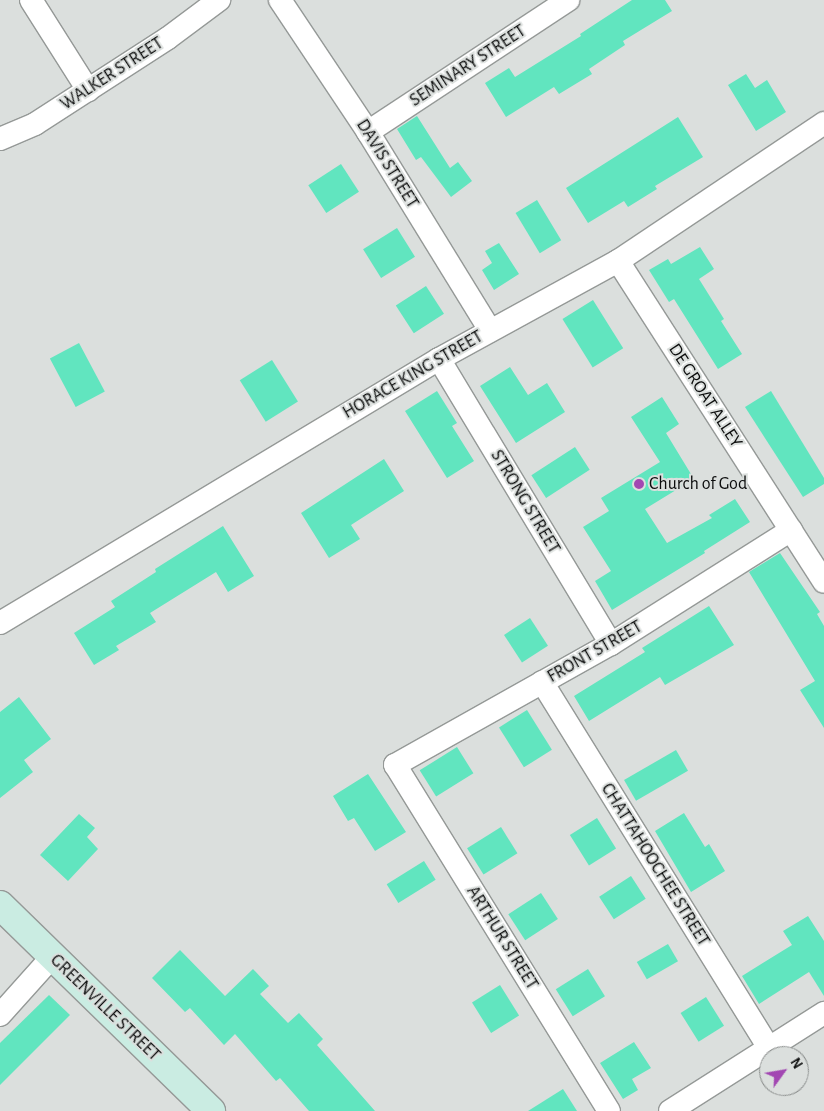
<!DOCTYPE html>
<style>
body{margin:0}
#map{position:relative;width:824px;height:1111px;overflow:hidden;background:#dbdfdd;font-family:"Alegreya Sans",sans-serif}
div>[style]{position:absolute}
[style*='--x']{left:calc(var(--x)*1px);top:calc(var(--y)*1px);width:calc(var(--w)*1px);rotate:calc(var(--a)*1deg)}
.building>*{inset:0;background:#61e5bf;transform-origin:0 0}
.roads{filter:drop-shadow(1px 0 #959997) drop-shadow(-1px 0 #959997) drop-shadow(0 1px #959997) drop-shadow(0 -1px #959997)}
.street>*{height:22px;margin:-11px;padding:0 11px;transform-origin:11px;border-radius:11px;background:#fff}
.secondary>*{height:28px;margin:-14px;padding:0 14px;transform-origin:14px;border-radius:14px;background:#caece2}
.dots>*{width:14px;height:14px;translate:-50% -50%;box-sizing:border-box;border:2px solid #dbdfdd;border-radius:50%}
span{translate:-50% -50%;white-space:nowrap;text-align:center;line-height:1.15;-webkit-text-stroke:4px #dbdfdd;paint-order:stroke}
.street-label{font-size:18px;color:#0c0d0d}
.poi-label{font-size:18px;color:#0c0d0d}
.left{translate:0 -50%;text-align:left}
.north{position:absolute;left:759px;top:1046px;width:50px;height:50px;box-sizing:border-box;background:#dbdfdd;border:1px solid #888b8a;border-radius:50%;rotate:58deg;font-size:14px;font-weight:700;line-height:20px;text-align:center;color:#0c0d0d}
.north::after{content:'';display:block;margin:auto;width:18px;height:22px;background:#a247b2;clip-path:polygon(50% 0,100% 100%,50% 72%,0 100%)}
</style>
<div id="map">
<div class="building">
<div style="clip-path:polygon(632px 0,665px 0,672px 11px,623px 41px,625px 45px,589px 69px,592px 74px,559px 94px,554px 87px,506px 117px,485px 83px,509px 68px,515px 77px,581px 36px,580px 34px)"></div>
<div style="clip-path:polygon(746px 74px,755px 88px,767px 80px,786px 112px,756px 131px,728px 85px)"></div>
<div style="clip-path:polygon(417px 116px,450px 168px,458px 162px,472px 181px,451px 197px,421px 157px,416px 160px,397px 129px)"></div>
<div style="clip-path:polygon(678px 117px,703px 157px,655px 186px,657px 189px,628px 207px,624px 201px,588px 223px,566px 188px)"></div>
<div style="left:341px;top:164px;width:33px;height:39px;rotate:57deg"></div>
<div style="left:537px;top:200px;width:47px;height:25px;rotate:59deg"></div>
<div style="left:397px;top:228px;width:34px;height:40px;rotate:58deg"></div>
<div style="clip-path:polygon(499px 243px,519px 274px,494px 290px,482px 270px,492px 263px,485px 251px)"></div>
<div style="clip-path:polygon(700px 247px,714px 269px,699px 279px,724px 319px,721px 321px,742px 354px,718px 369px,674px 299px,669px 302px,649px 270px,668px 259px,671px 264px)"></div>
<div style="left:426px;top:286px;width:33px;height:36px;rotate:57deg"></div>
<div style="left:593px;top:300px;width:57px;height:36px;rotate:58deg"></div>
<div style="left:79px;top:343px;width:55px;height:33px;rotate:62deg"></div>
<div style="left:272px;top:360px;width:49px;height:38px;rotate:58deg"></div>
<div style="clip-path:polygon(510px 367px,528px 395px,547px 383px,565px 412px,516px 443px,480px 386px)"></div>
<div style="clip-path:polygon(437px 391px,457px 423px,452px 426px,474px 461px,447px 478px,405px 411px)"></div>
<div style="clip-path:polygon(771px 391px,824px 478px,824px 484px,803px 497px,745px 407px)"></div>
<div style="clip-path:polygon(662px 397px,679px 424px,666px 433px,694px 479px,645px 509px,667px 543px,712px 518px,709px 515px,735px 499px,750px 522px,704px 551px,705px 553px,612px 610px,595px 581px,611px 571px,583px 527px,609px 511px,601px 498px,660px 462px,631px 417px)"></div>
<div style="left:575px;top:447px;width:27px;height:52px;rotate:57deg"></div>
<div style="clip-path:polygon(384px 459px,404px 491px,351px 525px,360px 539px,329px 558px,301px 513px)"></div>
<div style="clip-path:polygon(223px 526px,254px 576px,228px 592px,216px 572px,150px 613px,156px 622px,116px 646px,119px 650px,94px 665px,74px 633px,115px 607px,111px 601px,156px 572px,155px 569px)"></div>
<div style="clip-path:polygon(780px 553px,820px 612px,817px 614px,824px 626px,824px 728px,800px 690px,815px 681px,749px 572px)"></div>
<div style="clip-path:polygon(709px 606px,734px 645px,665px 685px,660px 677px,589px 721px,574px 696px,645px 652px,642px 648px)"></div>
<div style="left:530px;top:618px;width:33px;height:31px;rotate:57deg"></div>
<div style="clip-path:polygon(19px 697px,51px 739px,24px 760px,33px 772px,0 798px,0 712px)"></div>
<div style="left:527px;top:710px;width:47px;height:33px;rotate:58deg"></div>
<div style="left:457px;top:747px;width:31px;height:44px;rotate:58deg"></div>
<div style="left:676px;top:750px;width:24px;height:60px;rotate:60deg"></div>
<div style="clip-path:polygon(368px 774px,406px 832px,375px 851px,354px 818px,348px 821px,333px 796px)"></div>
<div style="clip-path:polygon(684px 813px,705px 847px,709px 844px,725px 871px,691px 892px,655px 831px)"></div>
<div style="clip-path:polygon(79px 814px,95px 828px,87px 837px,98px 849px,68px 881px,40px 855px)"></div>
<div style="left:597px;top:818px;width:36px;height:32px;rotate:58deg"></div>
<div style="left:501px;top:827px;width:31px;height:40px;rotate:58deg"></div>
<div style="left:424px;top:861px;width:22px;height:44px;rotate:58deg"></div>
<div style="left:631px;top:876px;width:27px;height:38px;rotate:57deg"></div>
<div style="left:541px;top:893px;width:31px;height:39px;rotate:57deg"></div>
<div style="clip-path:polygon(808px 916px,824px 941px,824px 996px,809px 972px,759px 1004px,742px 976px,792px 945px,783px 931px)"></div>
<div style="left:668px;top:944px;width:20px;height:36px;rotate:60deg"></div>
<div style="clip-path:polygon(180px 950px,225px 996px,253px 969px,269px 986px,260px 994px,288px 1023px,299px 1013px,323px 1039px,317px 1045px,375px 1111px,309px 1111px,280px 1078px,276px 1081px,235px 1034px,224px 1045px,190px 1008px,185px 1012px,152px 978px)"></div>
<div style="left:588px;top:969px;width:32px;height:38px;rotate:58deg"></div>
<div style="left:500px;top:985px;width:36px;height:33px;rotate:58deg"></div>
<div style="clip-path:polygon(49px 995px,70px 1015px,0 1085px,0 1043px)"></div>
<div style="left:706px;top:997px;width:34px;height:30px;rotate:58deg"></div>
<div style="clip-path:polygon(634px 1042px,651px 1068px,632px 1079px,638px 1090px,623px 1099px,600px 1063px)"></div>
<div style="clip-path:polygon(563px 1089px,577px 1111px,528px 1111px)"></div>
</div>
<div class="roads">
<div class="street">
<div style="--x:31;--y:0;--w:107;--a:57.7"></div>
<div style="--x:280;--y:0;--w:159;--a:56.3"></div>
<div style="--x:368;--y:132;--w:233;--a:58.4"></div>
<div style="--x:368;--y:132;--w:240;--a:-33.4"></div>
<div style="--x:0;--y:139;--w:38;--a:-23"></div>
<div style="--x:35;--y:124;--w:158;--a:-32.9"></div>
<div style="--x:168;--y:38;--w:64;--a:-36.7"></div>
<div style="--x:618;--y:261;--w:381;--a:57.3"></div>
<div style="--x:439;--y:359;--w:333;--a:58.9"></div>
<div style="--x:0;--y:623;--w:512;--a:-31.02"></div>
<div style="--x:439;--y:359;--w:204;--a:-28.7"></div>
<div style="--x:618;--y:261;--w:248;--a:-33.8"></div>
<div style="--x:542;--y:682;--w:431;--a:58.2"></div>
<div style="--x:0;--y:1015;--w:78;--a:-48.1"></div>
<div style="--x:609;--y:1111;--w:407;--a:-121.7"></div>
<div style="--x:395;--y:765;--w:248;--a:-29.3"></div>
<div style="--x:611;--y:644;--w:213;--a:-32.3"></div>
<div style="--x:670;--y:1111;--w:183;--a:-32.5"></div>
</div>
<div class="secondary">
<div style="--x:0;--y:905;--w:295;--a:44.3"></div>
</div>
</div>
<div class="dots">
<div style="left:639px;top:484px;background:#a247b2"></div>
</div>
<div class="street-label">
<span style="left:468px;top:66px;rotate:-33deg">SEMINARY STREET</span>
<span style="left:112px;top:74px;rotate:-33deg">WALKER STREET</span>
<span style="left:387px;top:164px;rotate:58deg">DAVIS STREET</span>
<span style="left:413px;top:375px;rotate:-30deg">HORACE KING STREET</span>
<span style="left:705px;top:396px;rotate:57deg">DE GROAT ALLEY</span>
<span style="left:525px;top:502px;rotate:59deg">STRONG STREET</span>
<span style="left:595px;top:652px;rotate:-30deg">FRONT STREET</span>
<span style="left:655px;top:865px;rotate:58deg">CHATTAHOOCHEE STREET</span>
<span style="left:502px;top:938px;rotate:58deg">ARTHUR STREET</span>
<span style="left:105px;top:1008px;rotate:44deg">GREENVILLE STREET</span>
</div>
<div class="poi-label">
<span class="left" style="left:649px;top:484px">Church of God</span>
</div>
<div class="north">N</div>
</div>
